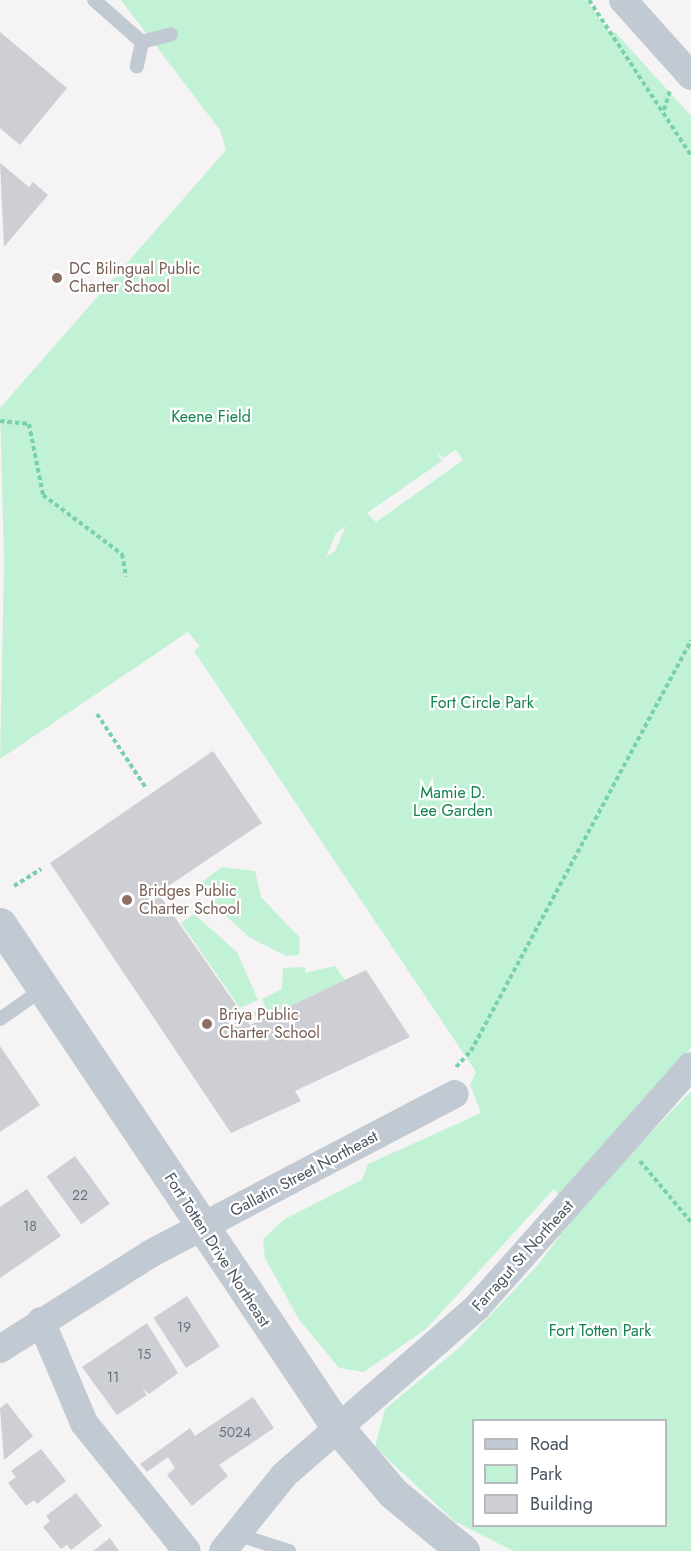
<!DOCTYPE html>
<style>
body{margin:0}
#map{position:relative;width:691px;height:1551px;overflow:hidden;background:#f5f3f3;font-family:Jost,sans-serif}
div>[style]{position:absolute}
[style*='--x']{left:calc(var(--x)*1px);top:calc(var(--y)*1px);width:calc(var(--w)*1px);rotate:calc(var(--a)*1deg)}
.green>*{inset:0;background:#c2f2d6}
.building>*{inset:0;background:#cdcfd5;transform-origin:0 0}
.path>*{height:4px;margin-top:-2px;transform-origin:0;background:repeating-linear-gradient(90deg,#78d1a9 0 4.5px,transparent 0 7.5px)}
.service>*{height:14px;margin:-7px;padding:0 7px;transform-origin:7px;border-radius:7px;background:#c1c9d2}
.minor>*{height:28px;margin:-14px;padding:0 14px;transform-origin:14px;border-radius:14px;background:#c1c9d2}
.tertiary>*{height:33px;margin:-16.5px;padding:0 16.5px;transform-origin:16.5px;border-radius:16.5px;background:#c1c9d2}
.dots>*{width:16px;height:16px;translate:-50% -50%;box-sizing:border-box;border:3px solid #fff;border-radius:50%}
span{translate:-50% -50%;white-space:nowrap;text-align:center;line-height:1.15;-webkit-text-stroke:4.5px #fff;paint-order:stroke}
.number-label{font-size:14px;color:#6b747e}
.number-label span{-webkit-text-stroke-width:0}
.education-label{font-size:16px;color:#785e54}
.left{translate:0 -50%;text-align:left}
.park-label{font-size:16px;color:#158250}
.street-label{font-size:16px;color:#4a5561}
.legend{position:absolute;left:472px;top:1419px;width:195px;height:108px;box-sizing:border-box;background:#fff;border:2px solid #b7bbc0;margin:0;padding:8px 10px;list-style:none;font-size:18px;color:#4a5561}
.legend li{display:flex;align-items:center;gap:12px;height:30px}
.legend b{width:30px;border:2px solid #b7bbc0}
</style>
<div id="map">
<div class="green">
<div style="clip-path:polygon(evenodd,121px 0,586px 0,611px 34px,615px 32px,691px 116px,691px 1048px,561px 1198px,554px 1189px,426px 1329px,364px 1372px,339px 1368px,298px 1318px,265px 1258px,263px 1239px,285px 1219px,362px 1180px,368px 1164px,481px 1113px,470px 1085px,476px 1072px,194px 651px,200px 646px,188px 632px,0 759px,4px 563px,0 408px,226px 150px,220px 130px,121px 0,456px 450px,463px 460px,376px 522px,367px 513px,442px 461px,436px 451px,443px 458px,456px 450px,121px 0,346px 526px,335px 551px,326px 557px,336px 533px,346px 526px)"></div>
<div style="clip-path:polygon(222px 867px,255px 871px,261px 897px,300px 938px,299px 955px,286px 956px,249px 937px,214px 905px,203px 881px)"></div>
<div style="clip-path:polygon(194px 914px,237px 952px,258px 1000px,240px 1008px,181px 923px)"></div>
<div style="clip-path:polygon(335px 966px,345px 980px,257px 1021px,254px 1012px,265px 1006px,262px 999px,282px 989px,283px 968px,305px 967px,305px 973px)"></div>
<div style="clip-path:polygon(evenodd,691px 1091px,691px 1551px,513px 1551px,454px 1521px,375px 1447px,385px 1409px,460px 1347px,537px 1266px,589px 1197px,691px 1091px,474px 1420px,666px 1420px,666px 1526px,474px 1526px,474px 1420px)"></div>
</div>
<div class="building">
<div style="clip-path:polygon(0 32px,67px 88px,20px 145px,0 128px)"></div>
<div style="clip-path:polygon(0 163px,29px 187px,33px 182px,48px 195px,4px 247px)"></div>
<div style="clip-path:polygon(213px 751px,262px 823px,158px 893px,250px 1025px,366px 970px,410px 1037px,295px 1091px,301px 1101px,231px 1133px,50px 863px)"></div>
<div style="clip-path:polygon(0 1046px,40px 1105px,0 1132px)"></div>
<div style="left:75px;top:1156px;width:59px;height:35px;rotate:54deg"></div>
<div style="clip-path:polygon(27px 1189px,61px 1236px,0 1278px,0 1207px)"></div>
<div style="left:187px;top:1296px;width:60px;height:40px;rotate:57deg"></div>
<div style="clip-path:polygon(147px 1323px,178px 1373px,149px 1394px,142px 1388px,147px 1395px,117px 1415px,82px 1367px)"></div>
<div style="clip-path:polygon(253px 1397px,274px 1428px,219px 1465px,228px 1476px,192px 1506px,167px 1475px,175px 1468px,168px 1457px,147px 1472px,140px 1464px,190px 1428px,195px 1436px)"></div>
<div style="clip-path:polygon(7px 1403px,33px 1436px,4px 1460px,0 1408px)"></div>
<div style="clip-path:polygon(41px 1449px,66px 1481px,37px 1504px,34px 1500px,26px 1506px,8px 1483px,16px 1477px,11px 1471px)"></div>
<div style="clip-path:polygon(76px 1493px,102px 1526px,71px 1550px,67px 1545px,61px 1549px,43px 1527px,50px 1521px,46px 1516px)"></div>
<div style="clip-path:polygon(110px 1538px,119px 1551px,93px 1551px)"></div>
</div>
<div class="path">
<div style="--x:589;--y:0;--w:186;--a:56.7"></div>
<div style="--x:664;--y:110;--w:21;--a:-73"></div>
<div style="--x:0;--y:421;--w:29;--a:6"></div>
<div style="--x:29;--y:424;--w:72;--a:78.8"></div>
<div style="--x:43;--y:495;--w:99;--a:36.8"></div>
<div style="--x:122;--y:554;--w:23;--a:80"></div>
<div style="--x:97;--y:714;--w:89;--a:56.5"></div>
<div style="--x:14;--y:886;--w:32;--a:-32"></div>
<div style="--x:456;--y:1067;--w:22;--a:-47"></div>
<div style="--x:471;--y:1051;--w:466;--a:-61.8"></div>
<div style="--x:640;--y:1161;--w:80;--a:50.1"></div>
</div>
<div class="service">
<div style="--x:94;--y:0;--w:64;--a:41.2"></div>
<div style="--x:142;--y:42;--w:25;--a:102"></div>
<div style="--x:142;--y:42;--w:30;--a:-15"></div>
<div style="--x:0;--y:1019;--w:52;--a:-34.9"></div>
<div style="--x:236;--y:1534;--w:56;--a:17.8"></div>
</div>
<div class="minor">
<div style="--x:623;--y:0;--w:102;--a:48.2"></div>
<div style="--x:41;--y:1321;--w:111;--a:67.1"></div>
<div style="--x:84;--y:1423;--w:164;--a:51.2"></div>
<div style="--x:0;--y:1349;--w:178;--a:-32.3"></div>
<div style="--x:150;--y:1254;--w:344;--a:-27.7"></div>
<div style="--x:223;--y:1551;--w:97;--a:-51.2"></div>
<div style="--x:284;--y:1475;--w:256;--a:-41"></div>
<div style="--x:477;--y:1307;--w:322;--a:-48.4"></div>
</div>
<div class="tertiary">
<div style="--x:0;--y:924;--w:607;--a:56.15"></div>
<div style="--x:338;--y:1428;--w:85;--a:49.8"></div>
<div style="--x:393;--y:1493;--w:91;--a:39.6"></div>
</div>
<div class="dots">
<div style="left:57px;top:278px;background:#8d6e63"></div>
<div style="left:127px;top:900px;background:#8d6e63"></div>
<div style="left:207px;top:1024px;background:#8d6e63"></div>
</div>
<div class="number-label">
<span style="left:80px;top:1195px">22</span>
<span style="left:30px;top:1226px">18</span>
<span style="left:184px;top:1327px">19</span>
<span style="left:144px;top:1354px">15</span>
<span style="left:113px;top:1377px">11</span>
<span style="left:235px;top:1432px">5024</span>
</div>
<div class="education-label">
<span class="left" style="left:69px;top:278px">DC Bilingual Public<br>Charter School</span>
<span class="left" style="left:139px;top:900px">Bridges Public<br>Charter School</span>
<span class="left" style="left:219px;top:1024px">Briya Public<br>Charter School</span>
</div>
<div class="park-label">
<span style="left:211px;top:417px">Keene Field</span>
<span style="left:482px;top:703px">Fort Circle Park</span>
<span style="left:453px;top:802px">Mamie D.<br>Lee Garden</span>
<span style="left:600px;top:1331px">Fort Totten Park</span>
</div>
<div class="street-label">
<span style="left:304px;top:1174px;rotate:-28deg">Gallatin Street Northeast</span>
<span style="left:217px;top:1250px;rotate:57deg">Fort Totten Drive Northeast</span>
<span style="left:523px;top:1256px;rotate:-48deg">Farragut St Northeast</span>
</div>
<ul class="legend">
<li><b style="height:8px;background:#c1c9d2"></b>Road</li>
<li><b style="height:16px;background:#c2f2d6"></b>Park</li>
<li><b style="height:16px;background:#cdcfd5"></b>Building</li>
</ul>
</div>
